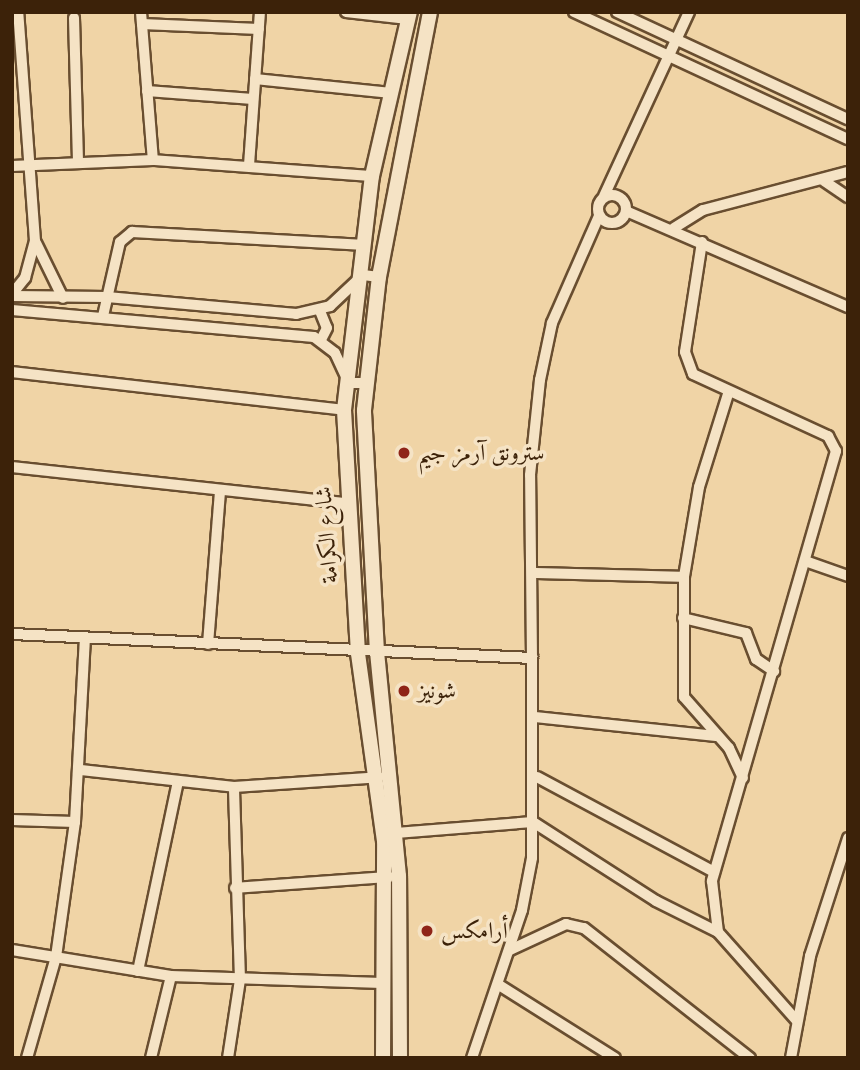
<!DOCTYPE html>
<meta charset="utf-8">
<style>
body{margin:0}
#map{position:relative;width:860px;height:1070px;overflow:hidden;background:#f0d4a6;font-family:Cardo,Amiri,serif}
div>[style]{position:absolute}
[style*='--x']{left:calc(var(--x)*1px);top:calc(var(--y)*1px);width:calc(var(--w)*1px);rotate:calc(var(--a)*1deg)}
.roads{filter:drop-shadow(2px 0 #694e30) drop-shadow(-2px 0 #694e30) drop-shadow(0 2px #694e30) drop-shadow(0 -2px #694e30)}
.minor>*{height:10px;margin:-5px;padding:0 5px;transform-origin:5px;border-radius:5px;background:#f5e3c5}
.minor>.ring{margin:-5px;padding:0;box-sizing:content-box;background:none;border:10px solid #f5e3c5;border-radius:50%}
.tertiary>*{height:14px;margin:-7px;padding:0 7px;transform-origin:7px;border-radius:7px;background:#f5e3c5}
.dots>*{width:19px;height:19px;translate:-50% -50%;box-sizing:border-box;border:4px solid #f5e3c5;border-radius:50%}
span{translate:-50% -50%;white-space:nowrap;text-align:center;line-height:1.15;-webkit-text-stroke:7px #f5e3c5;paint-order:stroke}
.poi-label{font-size:23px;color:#3c2209}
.left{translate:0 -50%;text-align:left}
.street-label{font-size:23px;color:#3c2209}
.frame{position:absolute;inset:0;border:14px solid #3c2209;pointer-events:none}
</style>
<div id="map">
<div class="roads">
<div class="minor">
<div style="--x:141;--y:12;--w:148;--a:85.4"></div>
<div style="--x:346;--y:12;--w:62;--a:6.4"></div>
<div style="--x:574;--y:12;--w:302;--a:24.9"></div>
<div style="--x:617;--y:12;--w:255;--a:24.9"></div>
<div style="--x:74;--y:18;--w:142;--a:88.4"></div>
<div style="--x:142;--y:24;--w:117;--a:2.4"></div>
<div style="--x:255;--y:79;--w:137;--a:5.9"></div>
<div style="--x:147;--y:91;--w:106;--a:4.3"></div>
<div style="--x:249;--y:165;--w:153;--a:-85.9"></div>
<div style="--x:12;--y:166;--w:141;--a:-2.4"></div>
<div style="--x:153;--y:160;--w:220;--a:4.2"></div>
<div style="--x:824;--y:181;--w:29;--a:34"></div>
<div class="ring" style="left:598px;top:195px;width:18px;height:18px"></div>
<div style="--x:604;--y:196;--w:203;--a:-65.2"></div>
<div style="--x:626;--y:211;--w:242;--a:23.4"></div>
<div style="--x:674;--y:228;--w:34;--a:-32"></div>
<div style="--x:703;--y:210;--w:150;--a:-14.7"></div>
<div style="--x:702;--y:242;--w:111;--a:98.8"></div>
<div style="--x:685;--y:352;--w:23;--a:70"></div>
<div style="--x:693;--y:374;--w:149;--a:24.7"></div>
<div style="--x:828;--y:436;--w:17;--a:62"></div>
<div style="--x:836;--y:451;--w:448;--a:106.1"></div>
<div style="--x:712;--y:881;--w:51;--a:83.3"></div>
<div style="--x:718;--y:932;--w:119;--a:48.4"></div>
<div style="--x:36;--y:243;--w:61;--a:63.9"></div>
<div style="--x:12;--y:294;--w:21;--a:-51"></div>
<div style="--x:25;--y:278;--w:38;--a:-75"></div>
<div style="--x:35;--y:241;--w:230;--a:-94.2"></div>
<div style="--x:12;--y:296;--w:95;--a:0.6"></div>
<div style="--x:107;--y:297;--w:190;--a:5.1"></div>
<div style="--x:296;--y:314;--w:35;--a:-13"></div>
<div style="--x:330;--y:306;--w:45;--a:-43.2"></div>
<div style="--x:363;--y:275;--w:16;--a:7"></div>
<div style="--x:12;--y:310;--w:303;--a:5.1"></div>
<div style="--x:314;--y:337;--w:26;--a:37"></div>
<div style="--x:335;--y:353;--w:33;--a:65"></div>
<div style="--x:349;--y:383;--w:17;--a:0"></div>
<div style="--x:320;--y:311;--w:18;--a:68"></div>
<div style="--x:327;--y:328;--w:13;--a:117"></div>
<div style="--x:103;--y:316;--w:76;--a:-77.1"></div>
<div style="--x:120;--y:242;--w:16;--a:-40"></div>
<div style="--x:132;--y:232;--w:229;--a:3.2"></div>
<div style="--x:12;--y:372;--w:334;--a:6.5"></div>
<div style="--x:728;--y:394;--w:97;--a:107.3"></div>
<div style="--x:699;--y:487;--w:91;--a:99.5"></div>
<div style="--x:684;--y:577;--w:120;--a:90"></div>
<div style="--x:684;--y:697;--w:68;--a:48.6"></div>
<div style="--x:729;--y:748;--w:33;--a:65"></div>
<div style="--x:12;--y:467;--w:336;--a:6.2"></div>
<div style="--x:808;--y:562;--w:42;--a:19.3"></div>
<div style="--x:532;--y:573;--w:152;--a:1.5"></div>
<div style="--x:683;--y:618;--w:65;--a:13.4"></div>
<div style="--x:746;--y:633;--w:28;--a:69"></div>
<div style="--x:756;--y:659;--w:22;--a:34"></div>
<div style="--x:12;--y:634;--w:521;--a:2.64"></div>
<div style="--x:532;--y:658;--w:183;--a:-90.6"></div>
<div style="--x:530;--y:475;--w:96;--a:-84"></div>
<div style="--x:540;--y:380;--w:58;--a:-78.1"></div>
<div style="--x:552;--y:323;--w:117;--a:-66.3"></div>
<div style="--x:208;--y:644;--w:153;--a:-85.5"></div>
<div style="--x:535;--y:717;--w:182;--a:6"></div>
<div style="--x:81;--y:770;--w:154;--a:6.3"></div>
<div style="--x:234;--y:787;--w:145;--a:-3.9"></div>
<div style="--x:537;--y:777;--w:201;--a:28.2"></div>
<div style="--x:12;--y:820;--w:63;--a:1.8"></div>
<div style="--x:396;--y:833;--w:137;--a:-4.6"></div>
<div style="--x:533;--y:822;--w:146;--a:32.7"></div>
<div style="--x:656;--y:901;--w:69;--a:26.6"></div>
<div style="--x:235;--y:888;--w:155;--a:-4.1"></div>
<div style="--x:12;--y:950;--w:161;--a:9.3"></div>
<div style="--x:171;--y:976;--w:211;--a:1.9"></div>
<div style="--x:510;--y:950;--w:62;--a:-24.9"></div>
<div style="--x:566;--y:924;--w:18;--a:13"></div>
<div style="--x:584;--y:928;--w:211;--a:38.1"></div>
<div style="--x:138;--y:971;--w:194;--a:-78.1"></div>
<div style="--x:499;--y:985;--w:137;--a:32.2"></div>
<div style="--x:27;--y:1058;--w:105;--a:-74"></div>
<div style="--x:56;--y:957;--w:136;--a:-82"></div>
<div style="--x:75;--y:822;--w:184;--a:-86.9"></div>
<div style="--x:151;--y:1058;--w:84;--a:-76.3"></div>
<div style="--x:228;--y:1058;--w:79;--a:-81.3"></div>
<div style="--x:240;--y:980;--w:193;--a:-91.8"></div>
<div style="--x:472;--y:1058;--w:156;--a:-71.3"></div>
<div style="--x:522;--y:910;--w:53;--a:-79.1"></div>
<div style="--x:532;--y:858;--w:200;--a:-90"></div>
<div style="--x:791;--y:1058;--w:104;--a:-79.4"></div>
<div style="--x:810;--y:956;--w:124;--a:-72.1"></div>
</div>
<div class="tertiary">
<div style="--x:383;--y:1058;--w:217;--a:-89.7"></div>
<div style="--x:384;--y:841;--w:190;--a:-97.9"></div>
<div style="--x:358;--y:653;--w:243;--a:-93.3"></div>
<div style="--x:344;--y:410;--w:236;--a:-83.2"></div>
<div style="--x:372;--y:176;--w:168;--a:-77"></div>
<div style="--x:400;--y:1058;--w:182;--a:-90.3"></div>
<div style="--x:399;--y:876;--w:225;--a:-95.6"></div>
<div style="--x:377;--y:652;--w:242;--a:-93.1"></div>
<div style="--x:364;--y:410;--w:134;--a:-83.6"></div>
<div style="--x:379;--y:277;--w:270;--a:-79.1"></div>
</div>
</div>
<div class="dots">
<div style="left:404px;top:453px;background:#8f2418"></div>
<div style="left:404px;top:691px;background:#8f2418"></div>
<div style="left:427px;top:931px;background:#8f2418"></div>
</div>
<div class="poi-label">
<span class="left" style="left:418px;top:453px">سترونق آرمز جيم</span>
<span class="left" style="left:418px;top:691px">شونيز</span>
<span class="left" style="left:441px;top:931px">أرامكس</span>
</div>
<div class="street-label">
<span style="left:327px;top:535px;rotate:-94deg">شارع الكرامة</span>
</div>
<div class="frame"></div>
</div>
